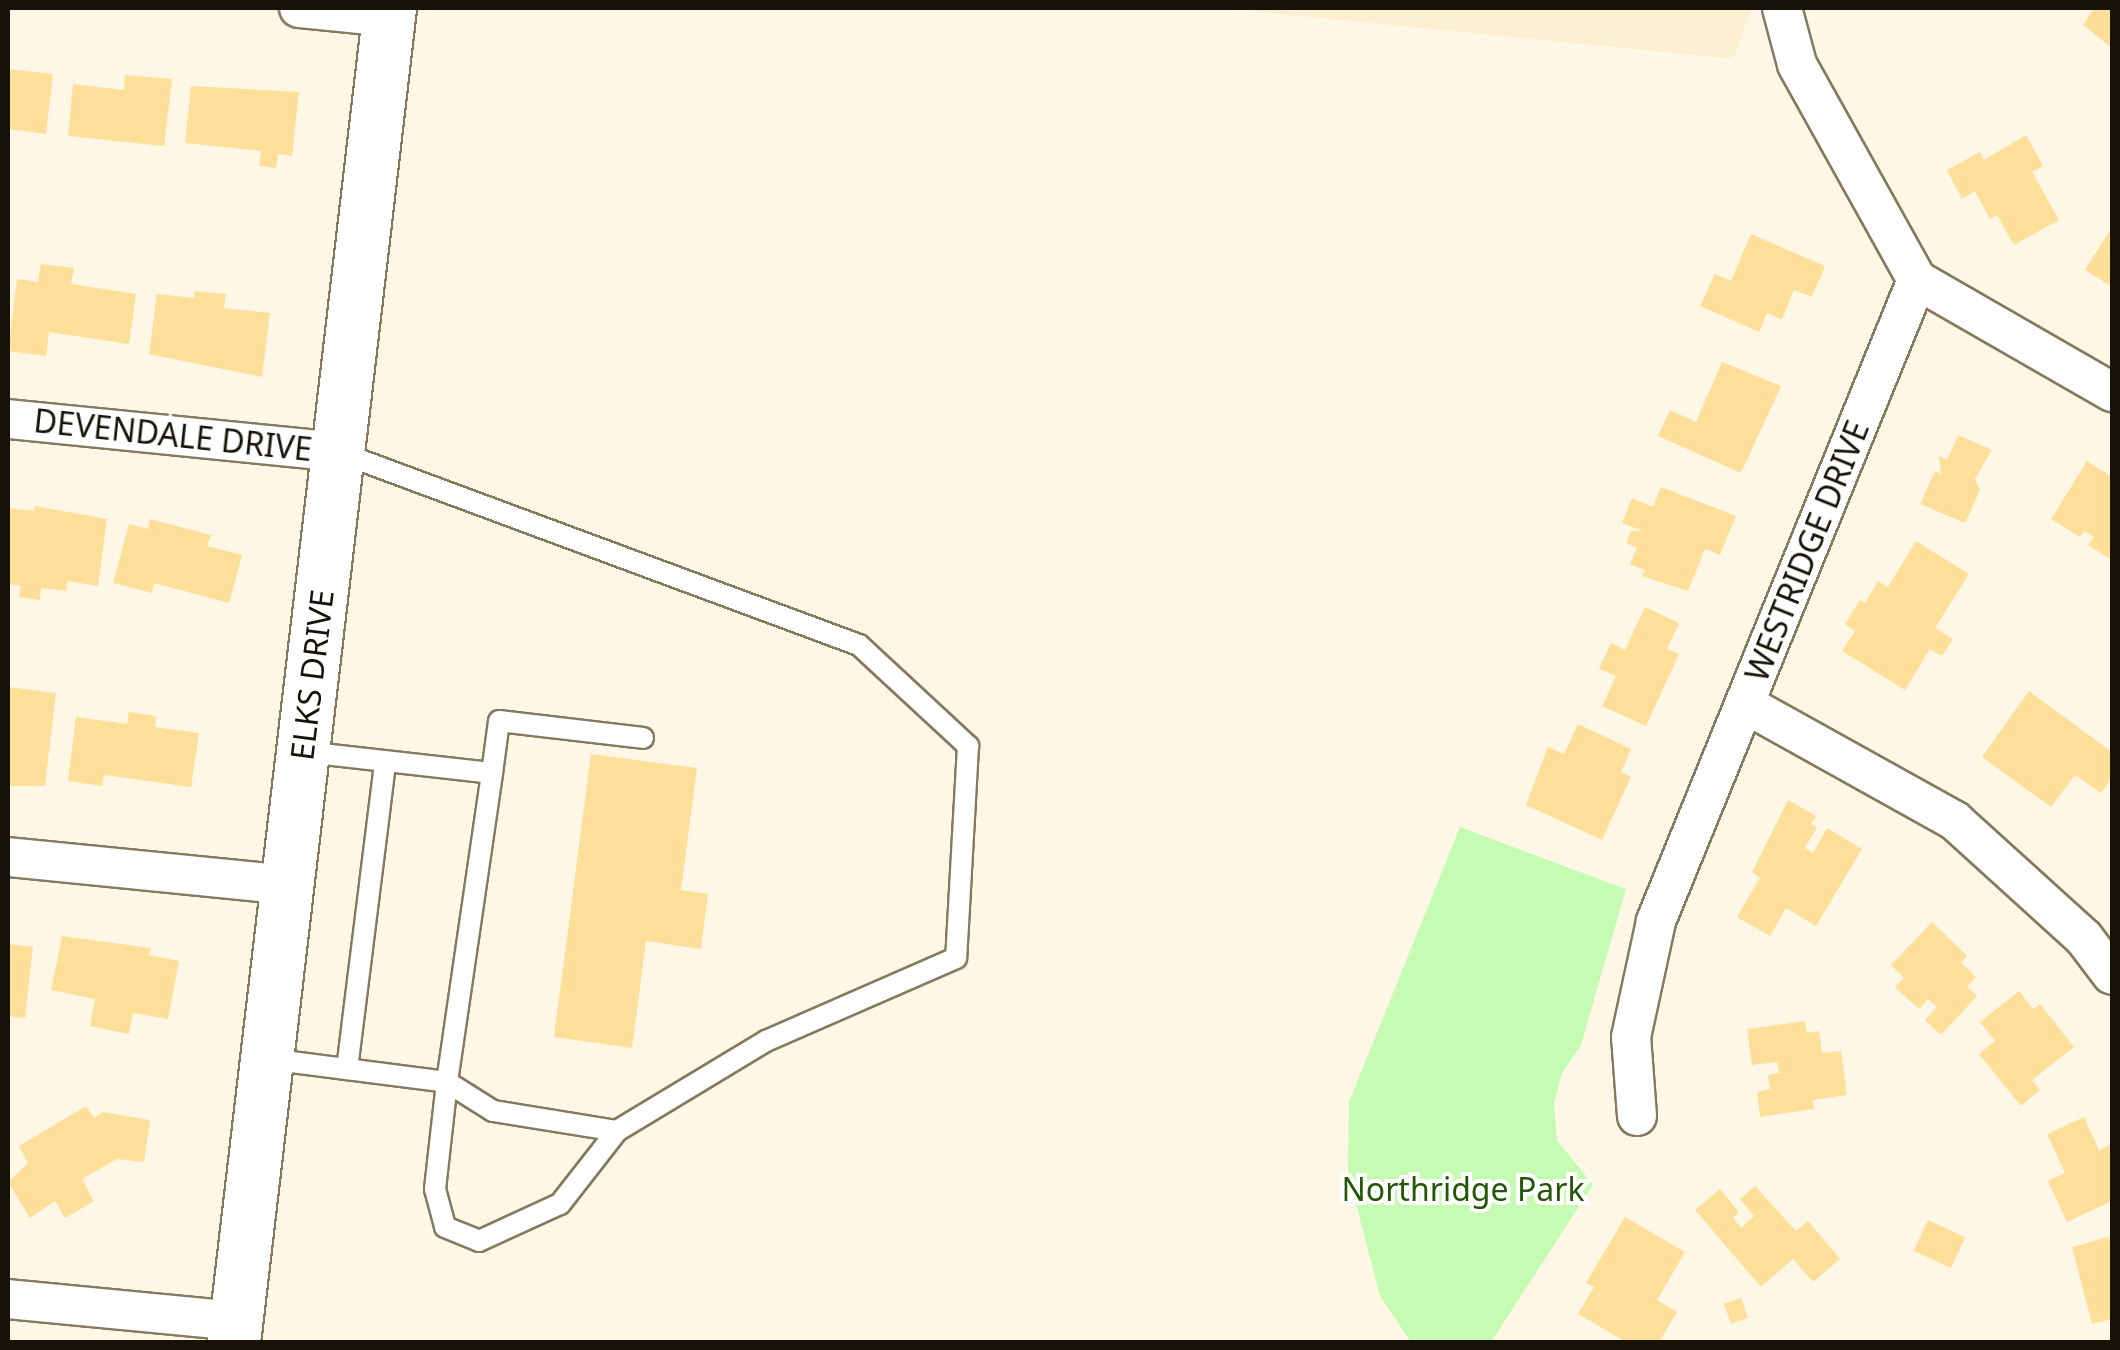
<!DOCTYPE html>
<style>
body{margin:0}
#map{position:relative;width:2120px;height:1350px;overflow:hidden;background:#fff7e5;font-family:"Noto Sans",sans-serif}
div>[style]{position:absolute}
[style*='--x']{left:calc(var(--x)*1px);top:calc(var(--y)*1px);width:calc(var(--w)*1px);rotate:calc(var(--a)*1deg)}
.built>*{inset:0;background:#fcefd2}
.green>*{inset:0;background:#c6fbb3}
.building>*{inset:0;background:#fddf99;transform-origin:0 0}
.roads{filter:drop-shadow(2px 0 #85795e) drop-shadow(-2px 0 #85795e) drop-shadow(0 2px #85795e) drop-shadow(0 -2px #85795e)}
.lane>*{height:20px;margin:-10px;padding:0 10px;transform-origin:10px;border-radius:10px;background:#fff}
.street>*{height:38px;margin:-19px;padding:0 19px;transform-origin:19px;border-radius:19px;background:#fff}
.secondary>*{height:52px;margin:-26px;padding:0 26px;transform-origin:26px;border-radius:26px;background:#fff}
span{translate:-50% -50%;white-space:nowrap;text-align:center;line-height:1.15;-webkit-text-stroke:8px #fff;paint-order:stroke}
.street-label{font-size:32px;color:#171208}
.park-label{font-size:32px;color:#245608}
.frame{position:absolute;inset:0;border:10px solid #171208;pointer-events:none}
</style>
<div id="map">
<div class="built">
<div style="clip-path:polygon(1221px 8px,1752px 8px,1733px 59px)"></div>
</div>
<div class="green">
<div style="clip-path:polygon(1460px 827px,1626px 889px,1581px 1045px,1562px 1073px,1554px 1103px,1557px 1140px,1593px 1185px,1491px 1342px,1411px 1342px,1380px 1296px,1348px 1173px,1349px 1102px)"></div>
</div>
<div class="building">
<div style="clip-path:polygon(2094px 8px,2112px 8px,2112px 48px,2083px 25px)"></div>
<div style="clip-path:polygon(8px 69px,53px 74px,46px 134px,8px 129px)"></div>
<div style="clip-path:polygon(125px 75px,172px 79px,164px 146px,68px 136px,73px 84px,124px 90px)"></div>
<div style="clip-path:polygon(191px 86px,299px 92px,292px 156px,278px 154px,276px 168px,259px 166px,261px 151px,185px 143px)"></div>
<div style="clip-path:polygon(2026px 135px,2043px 166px,2032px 172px,2059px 220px,2014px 245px,1997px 215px,1990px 219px,1975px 191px,1962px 199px,1947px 170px,1980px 152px,1984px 160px)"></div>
<div style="clip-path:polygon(2112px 227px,2112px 280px,2109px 285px,2085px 270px)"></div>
<div style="clip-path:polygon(1751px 234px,1825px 266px,1812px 297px,1794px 290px,1782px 320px,1767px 313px,1759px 332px,1700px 306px,1715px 274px,1731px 281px)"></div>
<div style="clip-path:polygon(41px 264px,74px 268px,71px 284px,136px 294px,129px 344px,49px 332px,46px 356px,8px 351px,17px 279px,38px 282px)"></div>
<div style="clip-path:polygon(195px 291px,226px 294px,224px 308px,270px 313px,262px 377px,149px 354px,157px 294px,194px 298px)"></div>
<div style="clip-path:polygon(1722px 362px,1781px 386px,1741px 473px,1658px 436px,1670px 410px,1696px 422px)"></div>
<div style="clip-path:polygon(1958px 435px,1992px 450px,1975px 479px,1980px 490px,1965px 523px,1920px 504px,1935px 471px,1941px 474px,1939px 456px,1947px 460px)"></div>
<div style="clip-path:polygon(2087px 461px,2112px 477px,2112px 560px,2088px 545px,2094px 537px,2084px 531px,2080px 537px,2051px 519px)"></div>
<div style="clip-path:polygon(1661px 487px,1736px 516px,1720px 555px,1705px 549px,1688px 591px,1642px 576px,1645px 570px,1630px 564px,1637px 548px,1626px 543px,1631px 531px,1643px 531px,1622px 523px,1632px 498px,1653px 507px)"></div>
<div style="clip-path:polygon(35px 506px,107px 519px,98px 586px,67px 581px,66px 591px,41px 588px,40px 600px,19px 597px,21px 586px,8px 584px,8px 508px,34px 511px)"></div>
<div style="clip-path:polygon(150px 519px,211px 535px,207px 546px,242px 555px,229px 603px,154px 583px,152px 593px,113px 583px,129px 524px,148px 529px)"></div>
<div style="clip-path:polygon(1916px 541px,1969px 574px,1935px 628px,1953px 639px,1942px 656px,1930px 649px,1905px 690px,1842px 651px,1855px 631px,1845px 624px,1860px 600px,1865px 603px,1878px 581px,1888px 587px)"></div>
<div style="clip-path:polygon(1645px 607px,1679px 623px,1667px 649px,1679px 654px,1646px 726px,1602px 706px,1616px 676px,1599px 669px,1611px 643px,1625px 650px)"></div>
<div style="clip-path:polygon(8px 687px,56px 693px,45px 786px,8px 786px)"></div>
<div style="clip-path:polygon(2029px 691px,2112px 752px,2112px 777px,2101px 793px,2075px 775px,2051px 807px,1982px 757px)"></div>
<div style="clip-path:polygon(129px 712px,156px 716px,155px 727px,199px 733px,191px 787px,104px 775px,102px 786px,68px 781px,76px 717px,127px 724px)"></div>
<div style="clip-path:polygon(1578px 724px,1631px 749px,1621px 772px,1631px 777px,1602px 840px,1526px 805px,1548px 747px,1564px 754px)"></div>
<div style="clip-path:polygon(591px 754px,697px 768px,681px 890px,708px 894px,701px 949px,646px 941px,632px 1048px,554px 1037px)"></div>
<div style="clip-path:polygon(1788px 800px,1816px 816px,1811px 824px,1817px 827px,1805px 848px,1813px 853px,1827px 828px,1862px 849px,1816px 926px,1786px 908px,1770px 936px,1737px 917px,1760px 878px,1752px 872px)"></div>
<div style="clip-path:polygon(1932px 922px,1967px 956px,1961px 963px,1976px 977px,1967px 987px,1977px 996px,1941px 1035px,1925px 1020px,1937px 1007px,1928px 999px,1919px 1009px,1895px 987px,1904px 978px,1891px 965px)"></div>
<div style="clip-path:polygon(62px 936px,151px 948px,149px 955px,179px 961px,168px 1019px,133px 1013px,129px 1034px,90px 1026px,95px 999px,51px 990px)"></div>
<div style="clip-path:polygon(8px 944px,33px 947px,25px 1018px,8px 1016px)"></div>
<div style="clip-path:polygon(2019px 991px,2033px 1009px,2040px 1004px,2074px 1047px,2032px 1080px,2040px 1090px,2021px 1106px,1979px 1054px,1995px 1041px,1980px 1022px)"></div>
<div style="clip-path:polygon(1805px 1021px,1807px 1033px,1819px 1031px,1822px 1053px,1841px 1051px,1847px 1095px,1813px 1100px,1814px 1109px,1760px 1117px,1757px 1092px,1770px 1089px,1768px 1075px,1779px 1073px,1777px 1062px,1752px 1065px,1747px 1029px)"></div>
<div style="clip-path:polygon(86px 1106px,94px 1118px,103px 1112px,150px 1120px,144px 1162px,117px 1159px,82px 1179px,94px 1201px,65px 1218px,55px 1201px,30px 1218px,8px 1182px,28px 1163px,19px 1146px)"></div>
<div style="clip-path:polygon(2084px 1117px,2099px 1150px,2112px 1144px,2112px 1201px,2067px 1222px,2048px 1181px,2065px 1173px,2047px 1134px)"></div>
<div style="clip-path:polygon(1755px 1186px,1796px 1231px,1808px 1221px,1840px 1259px,1813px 1282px,1793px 1259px,1761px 1287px,1695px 1210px,1720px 1189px,1739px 1212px,1733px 1218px,1741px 1228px,1754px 1216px,1740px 1199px)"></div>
<div style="clip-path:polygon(1625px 1217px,1685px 1252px,1657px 1300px,1677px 1312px,1659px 1342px,1626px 1342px,1578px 1314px,1594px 1287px,1586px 1283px)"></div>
<div style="left:1928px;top:1220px;width:41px;height:34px;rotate:25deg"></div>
<div style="clip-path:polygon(2112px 1236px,2112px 1319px,2092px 1324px,2072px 1247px)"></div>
<div style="left:1741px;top:1298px;width:21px;height:18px;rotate:71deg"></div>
</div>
<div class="roads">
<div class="lane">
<div style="--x:341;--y:453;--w:552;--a:20.34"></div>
<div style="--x:859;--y:645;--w:149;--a:42.8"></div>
<div style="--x:968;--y:746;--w:212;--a:93.2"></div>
<div style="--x:956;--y:958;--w:207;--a:156.4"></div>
<div style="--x:766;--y:1041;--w:174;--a:148.9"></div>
<div style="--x:617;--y:1131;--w:126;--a:-170.8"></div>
<div style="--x:493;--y:1111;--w:54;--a:-147.8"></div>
<div style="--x:447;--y:1082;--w:108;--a:96.4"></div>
<div style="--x:435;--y:1189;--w:39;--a:75"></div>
<div style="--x:445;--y:1227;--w:37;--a:22"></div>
<div style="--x:479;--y:1241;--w:89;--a:-24.6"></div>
<div style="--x:560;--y:1204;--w:93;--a:-52"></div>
<div style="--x:492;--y:773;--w:52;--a:-82.3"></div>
<div style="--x:499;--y:721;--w:145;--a:6.7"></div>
<div style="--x:268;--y:1059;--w:180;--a:7.3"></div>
<div style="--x:447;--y:1082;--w:312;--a:-81.7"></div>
<div style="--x:492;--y:773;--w:188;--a:-173.6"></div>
<div style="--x:347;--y:1069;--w:309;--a:-82.9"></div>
</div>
<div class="street">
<div style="--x:299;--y:8;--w:90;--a:5.7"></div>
<div style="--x:1917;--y:280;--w:225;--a:29.9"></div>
<div style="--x:8;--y:419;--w:333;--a:5.7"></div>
<div style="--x:1745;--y:704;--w:240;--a:29.1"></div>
<div style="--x:1955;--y:821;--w:174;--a:42.2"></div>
<div style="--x:2084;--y:938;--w:46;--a:52.9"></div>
<div style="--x:8;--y:857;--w:280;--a:5.7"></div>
<div style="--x:1637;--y:1116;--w:79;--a:-94.3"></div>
<div style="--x:1631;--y:1037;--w:119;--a:-77.8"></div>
<div style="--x:1656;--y:921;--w:692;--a:-67.85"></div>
<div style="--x:1917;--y:280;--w:247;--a:-119.1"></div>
<div style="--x:1797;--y:64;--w:58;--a:-105"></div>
<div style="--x:8;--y:1299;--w:230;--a:5.5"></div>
</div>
<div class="secondary">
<div style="--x:234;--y:1342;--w:1343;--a:-83.33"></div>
</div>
</div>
<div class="street-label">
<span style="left:173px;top:435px;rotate:6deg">DEVENDALE DRIVE</span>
<span style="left:1807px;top:551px;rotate:-68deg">WESTRIDGE DRIVE</span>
<span style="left:312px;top:675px;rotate:-83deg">ELKS DRIVE</span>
</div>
<div class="park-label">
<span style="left:1463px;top:1189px">Northridge Park</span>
</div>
<div class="frame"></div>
</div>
